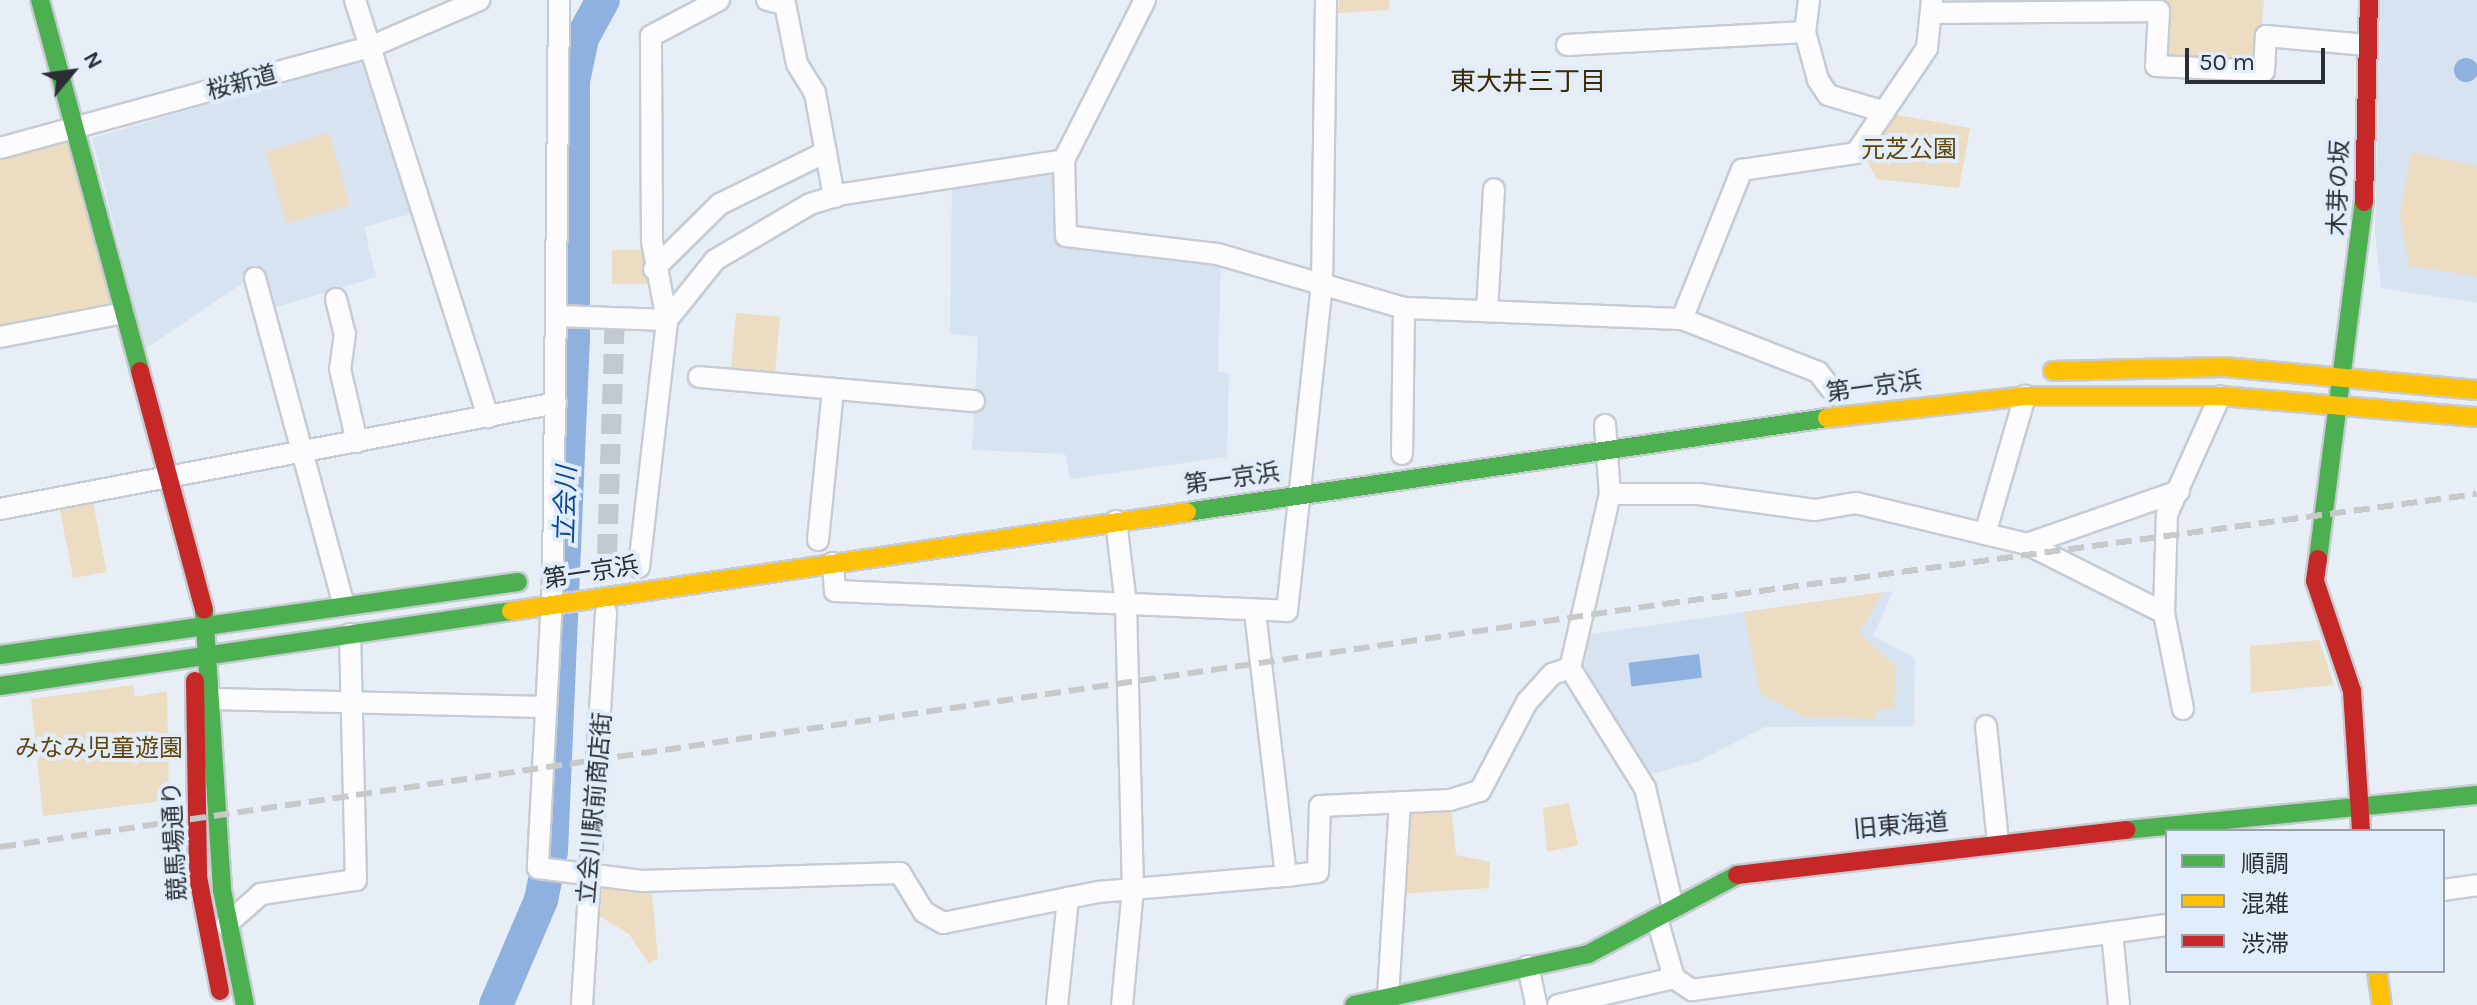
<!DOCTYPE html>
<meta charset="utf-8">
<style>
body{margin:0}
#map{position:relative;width:2477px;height:1005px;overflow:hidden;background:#e8eef6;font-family:Karla,"Noto Sans JP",sans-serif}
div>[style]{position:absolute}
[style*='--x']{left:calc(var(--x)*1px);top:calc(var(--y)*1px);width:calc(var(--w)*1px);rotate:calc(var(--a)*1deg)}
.built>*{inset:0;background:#d8e3f2}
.green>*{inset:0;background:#ecdcc2;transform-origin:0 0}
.water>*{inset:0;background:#8eb1df;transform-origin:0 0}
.round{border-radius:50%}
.river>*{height:34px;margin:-17px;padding:0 17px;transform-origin:17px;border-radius:17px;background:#8eb1df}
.street-tunnel>*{height:20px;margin-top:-10px;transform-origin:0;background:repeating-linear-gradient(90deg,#c2c8cf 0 20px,transparent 0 30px)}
.roads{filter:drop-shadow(2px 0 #c7cbd2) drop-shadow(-2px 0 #c7cbd2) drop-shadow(0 2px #c7cbd2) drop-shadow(0 -2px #c7cbd2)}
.street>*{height:20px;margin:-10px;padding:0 10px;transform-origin:10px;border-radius:10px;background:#fcfcfe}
.fast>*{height:18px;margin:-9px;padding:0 9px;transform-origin:9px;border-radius:9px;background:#4caf50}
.slow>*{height:18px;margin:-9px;padding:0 9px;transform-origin:9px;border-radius:9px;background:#ffc107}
.jam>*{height:18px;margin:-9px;padding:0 9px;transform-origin:9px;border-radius:9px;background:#c62828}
.rail>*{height:6px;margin-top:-3px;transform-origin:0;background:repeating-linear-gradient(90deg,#c8c9cb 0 16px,transparent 0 24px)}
span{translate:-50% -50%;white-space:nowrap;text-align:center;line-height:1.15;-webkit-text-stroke:8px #e2edfc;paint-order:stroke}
.street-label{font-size:24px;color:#2b2f34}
.park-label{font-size:24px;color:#634507}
.neighbourhood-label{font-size:26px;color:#3d2902}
.water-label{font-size:26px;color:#094b95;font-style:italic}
.legend{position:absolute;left:2165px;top:829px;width:280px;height:144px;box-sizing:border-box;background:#e2edfc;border:2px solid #99a1ac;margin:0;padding:10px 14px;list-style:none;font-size:24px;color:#2b2f34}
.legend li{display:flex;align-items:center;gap:16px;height:40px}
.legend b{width:40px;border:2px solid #99a1ac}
.north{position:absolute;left:32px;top:32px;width:80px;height:80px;-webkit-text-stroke:6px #e2edfc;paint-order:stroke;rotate:61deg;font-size:22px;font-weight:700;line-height:32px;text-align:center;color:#2b2f34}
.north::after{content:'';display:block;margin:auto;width:28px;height:36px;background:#2b2f34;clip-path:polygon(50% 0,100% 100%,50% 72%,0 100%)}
.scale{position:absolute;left:2185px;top:48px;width:140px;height:36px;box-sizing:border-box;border:4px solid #2b2f34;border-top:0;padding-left:10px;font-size:24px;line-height:28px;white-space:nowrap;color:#2b2f34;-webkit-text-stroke:6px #e2edfc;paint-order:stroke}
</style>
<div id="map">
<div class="built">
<div style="clip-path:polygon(2380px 0,2477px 0,2477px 303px,2381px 288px,2375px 232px)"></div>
<div style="clip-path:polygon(367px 58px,417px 212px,364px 227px,376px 277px,274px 308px,261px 271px,145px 349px,92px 138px)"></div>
<div style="clip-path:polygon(1059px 169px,1059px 243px,1221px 261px,1218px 372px,1229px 373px,1227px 457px,1070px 479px,1065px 454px,972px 450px,978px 337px,950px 334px,952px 181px)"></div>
<div style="clip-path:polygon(1893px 591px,1873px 636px,1915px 658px,1914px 726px,1765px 727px,1697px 762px,1643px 776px,1583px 675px,1590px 634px)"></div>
</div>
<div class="green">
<div style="clip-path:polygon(1339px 0,1390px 0,1389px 10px,1338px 13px)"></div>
<div style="clip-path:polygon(2086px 0,2264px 0,2258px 62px,2165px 62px,2166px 5px,2086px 7px)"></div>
<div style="clip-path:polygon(1892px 114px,1970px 128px,1959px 188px,1877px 179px,1863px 154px)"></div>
<div style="left:329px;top:133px;width:75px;height:66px;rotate:74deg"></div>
<div style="clip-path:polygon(68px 142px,115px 309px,0 328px,0 159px)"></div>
<div style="clip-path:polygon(2411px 152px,2477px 166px,2477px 276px,2409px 266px,2400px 215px)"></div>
<div style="left:649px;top:250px;width:34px;height:37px;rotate:90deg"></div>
<div style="left:736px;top:313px;width:44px;height:56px;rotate:5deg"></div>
<div style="left:93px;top:502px;width:71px;height:34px;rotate:79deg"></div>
<div style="clip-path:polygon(1883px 592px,1859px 633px,1896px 666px,1894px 710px,1876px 709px,1876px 719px,1804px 717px,1760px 693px,1744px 612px)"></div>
<div style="clip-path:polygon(2319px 640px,2334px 685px,2251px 693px,2250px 646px)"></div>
<div style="clip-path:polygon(133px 685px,135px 697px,167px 691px,169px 800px,43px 816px,31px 699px)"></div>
<div style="clip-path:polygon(1569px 803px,1578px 845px,1547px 852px,1543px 808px)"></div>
<div style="clip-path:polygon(1451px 806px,1456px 855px,1490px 862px,1489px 888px,1398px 894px,1405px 809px)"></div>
<div style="clip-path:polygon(592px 881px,651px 885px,658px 958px,649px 964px,629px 934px,591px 911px)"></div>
</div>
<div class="water">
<div class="round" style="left:2454px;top:58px;width:24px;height:24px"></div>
<div style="left:1699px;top:654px;width:24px;height:71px;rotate:83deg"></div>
</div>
<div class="river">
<div style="--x:496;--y:1005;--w:114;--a:-66.8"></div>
<div style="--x:541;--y:900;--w:50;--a:-78.5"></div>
<div style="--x:551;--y:851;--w:514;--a:-87.55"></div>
<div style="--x:573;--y:337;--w:256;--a:-90"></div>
<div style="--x:573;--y:81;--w:44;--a:-78.2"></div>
<div style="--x:582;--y:38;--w:43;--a:-61.1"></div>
</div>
<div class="street-tunnel">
<div style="--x:607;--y:554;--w:235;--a:-88.1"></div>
</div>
<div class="roads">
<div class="street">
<div style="--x:355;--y:0;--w:438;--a:72.3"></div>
<div style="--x:559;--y:0;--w:578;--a:90.59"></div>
<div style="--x:553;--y:578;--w:290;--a:93"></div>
<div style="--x:538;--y:868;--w:105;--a:7.1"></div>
<div style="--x:642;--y:881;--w:258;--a:-1.8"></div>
<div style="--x:900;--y:873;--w:46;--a:58.4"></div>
<div style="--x:924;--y:912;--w:22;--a:30"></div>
<div style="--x:943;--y:923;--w:158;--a:-11.3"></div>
<div style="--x:1098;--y:892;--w:189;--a:-4.9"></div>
<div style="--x:1286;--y:876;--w:266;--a:-96.7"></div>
<div style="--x:767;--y:0;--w:18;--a:13"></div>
<div style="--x:785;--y:4;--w:61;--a:78.7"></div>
<div style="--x:797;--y:64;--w:34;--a:58"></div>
<div style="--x:815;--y:93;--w:106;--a:79.6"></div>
<div style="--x:1145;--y:0;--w:179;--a:116.9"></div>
<div style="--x:1064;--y:160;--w:76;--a:88.5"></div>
<div style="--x:1066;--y:236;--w:152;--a:6.8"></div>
<div style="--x:1217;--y:254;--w:195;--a:16.1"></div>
<div style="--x:1404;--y:308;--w:278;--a:2.3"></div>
<div style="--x:1682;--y:319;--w:146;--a:21.3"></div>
<div style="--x:1818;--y:372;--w:29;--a:52"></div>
<div style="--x:1809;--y:0;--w:32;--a:97"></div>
<div style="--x:1805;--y:32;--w:50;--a:74.8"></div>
<div style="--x:1818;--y:80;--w:18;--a:56"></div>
<div style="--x:1828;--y:95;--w:59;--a:16.6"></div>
<div style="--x:1931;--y:13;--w:228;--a:-0.5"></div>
<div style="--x:2159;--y:11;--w:55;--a:93.1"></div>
<div style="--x:2156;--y:66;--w:108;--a:2.7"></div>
<div style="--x:2264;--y:71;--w:35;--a:-87"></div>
<div style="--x:2266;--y:36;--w:101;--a:5.1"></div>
<div style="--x:1567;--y:45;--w:238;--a:-3.1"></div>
<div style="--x:0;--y:148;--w:384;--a:-15.3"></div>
<div style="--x:370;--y:47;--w:119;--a:-23.3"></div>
<div style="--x:654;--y:269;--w:93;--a:-44.6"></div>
<div style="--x:720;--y:204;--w:118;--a:-26.1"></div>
<div style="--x:255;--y:278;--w:339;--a:74.8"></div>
<div style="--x:336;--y:299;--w:36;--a:76"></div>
<div style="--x:345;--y:334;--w:35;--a:98"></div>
<div style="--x:340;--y:369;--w:75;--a:76.9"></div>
<div style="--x:1487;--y:311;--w:122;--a:-86.7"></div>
<div style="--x:558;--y:316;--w:109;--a:2.1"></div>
<div style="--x:667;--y:320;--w:80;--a:-100.8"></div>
<div style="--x:652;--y:241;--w:205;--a:-90.3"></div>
<div style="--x:651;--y:36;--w:77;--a:-27.9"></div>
<div style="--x:1682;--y:319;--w:161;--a:-68.1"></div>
<div style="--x:1742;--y:170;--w:115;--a:-8.5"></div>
<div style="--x:1856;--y:153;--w:127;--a:-55.9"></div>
<div style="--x:1927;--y:48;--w:48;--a:-84.1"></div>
<div style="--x:0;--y:337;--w:126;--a:-11"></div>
<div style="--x:699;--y:377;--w:276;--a:5"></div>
<div style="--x:1605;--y:425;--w:69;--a:85.9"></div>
<div style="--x:1610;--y:494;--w:179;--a:102.9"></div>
<div style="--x:1570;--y:668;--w:142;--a:58"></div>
<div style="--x:1645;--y:788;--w:122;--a:76.8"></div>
<div style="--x:1402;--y:454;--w:146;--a:-89.2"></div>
<div style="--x:1610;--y:494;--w:88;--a:0"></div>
<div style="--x:1698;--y:494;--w:118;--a:7.8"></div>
<div style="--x:1815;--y:510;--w:42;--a:-9.7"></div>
<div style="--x:1856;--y:503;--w:176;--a:13.5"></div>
<div style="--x:2027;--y:544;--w:161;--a:-19.2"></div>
<div style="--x:0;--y:509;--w:566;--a:-10.79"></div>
<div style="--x:1116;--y:521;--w:85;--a:83.2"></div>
<div style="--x:1126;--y:605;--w:284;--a:88.6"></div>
<div style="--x:1133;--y:889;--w:117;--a:95.4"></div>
<div style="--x:1985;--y:534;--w:144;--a:-73.8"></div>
<div style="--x:818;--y:540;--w:152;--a:-84.3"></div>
<div style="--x:2027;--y:544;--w:153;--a:26.7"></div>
<div style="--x:833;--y:563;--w:28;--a:86"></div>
<div style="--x:835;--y:591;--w:452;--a:2.5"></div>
<div style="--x:1287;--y:611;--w:327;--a:-83.9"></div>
<div style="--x:1322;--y:286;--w:286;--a:-89.2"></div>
<div style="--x:639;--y:567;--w:249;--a:-83.5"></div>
<div style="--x:667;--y:320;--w:77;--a:-51.3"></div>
<div style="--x:715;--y:260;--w:110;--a:-30.5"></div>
<div style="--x:810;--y:204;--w:34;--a:-17"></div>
<div style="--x:843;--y:194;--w:224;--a:-8.7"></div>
<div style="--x:214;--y:699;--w:331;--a:1.4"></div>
<div style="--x:2183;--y:709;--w:98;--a:-101.2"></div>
<div style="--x:2164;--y:613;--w:99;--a:-88.3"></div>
<div style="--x:2167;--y:514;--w:129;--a:-65.8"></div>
<div style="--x:1986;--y:726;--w:117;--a:84.1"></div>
<div style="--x:1286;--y:876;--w:32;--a:-7"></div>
<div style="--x:1318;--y:872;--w:66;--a:-88.3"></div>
<div style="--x:1320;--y:806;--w:130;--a:-2.6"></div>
<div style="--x:1450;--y:800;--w:31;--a:-17"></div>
<div style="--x:1480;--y:791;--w:101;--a:-62.2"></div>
<div style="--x:1527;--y:702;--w:38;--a:-48"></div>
<div style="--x:1552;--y:674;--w:19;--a:-18"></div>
<div style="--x:2443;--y:890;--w:34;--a:-8"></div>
<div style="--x:1657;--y:919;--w:61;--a:73.9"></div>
<div style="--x:1674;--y:978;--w:22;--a:34"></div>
<div style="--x:1692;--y:990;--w:479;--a:-7.8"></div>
<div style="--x:226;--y:925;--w:47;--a:-41.5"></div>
<div style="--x:261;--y:894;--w:96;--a:-8.4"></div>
<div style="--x:356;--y:880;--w:246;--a:-91.4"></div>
<div style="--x:2112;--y:932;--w:73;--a:84.5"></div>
<div style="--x:1528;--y:966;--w:40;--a:78"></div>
<div style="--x:1388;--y:997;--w:195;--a:-86.5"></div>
<div style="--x:582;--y:1005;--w:394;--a:-86.5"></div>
<div style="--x:1057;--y:1005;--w:108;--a:-84.1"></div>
<div style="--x:1558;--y:1005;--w:119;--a:-13.1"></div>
</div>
<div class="fast">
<div style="--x:40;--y:0;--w:384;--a:74.9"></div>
<div style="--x:1187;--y:512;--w:647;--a:-8.36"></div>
<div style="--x:2318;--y:559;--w:360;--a:-82.7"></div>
<div style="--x:204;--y:610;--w:281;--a:86.3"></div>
<div style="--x:222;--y:890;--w:117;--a:78.7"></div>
<div style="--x:0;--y:655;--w:523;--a:-8.02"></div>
<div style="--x:0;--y:686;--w:516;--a:-8.35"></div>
<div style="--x:2126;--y:830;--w:353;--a:-5.7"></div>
<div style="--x:1354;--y:1005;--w:239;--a:-12.3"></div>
<div style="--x:1588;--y:954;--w:169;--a:-27.9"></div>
</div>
<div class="slow">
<div style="--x:2053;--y:371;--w:171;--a:-1.3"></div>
<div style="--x:2224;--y:367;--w:254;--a:5.2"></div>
<div style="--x:1827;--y:418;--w:199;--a:-6.3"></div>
<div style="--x:2025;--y:396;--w:195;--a:0"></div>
<div style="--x:2220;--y:396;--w:258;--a:4.7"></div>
<div style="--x:511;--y:611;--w:683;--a:-8.33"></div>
<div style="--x:2377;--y:971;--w:34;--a:82"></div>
</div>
<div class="jam">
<div style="--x:2364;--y:202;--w:202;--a:-88.6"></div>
<div style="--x:140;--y:371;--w:247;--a:75"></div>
<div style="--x:2318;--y:559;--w:22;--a:98"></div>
<div style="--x:2315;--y:581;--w:116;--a:71.4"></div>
<div style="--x:2352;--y:691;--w:140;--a:86.3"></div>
<div style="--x:195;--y:681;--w:196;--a:89.1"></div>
<div style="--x:198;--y:877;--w:116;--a:79.1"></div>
<div style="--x:1737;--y:875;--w:392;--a:-6.6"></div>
</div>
</div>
<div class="rail">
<div style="--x:0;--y:847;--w:1682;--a:-8.31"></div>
<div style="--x:1664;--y:604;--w:820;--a:-7.71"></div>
</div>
<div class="street-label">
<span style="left:242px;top:83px;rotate:-15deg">桜新道</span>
<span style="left:2339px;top:188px;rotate:-88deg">木芽の坂</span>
<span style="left:1874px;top:387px;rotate:-8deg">第一京浜</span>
<span style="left:1232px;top:479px;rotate:-8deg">第一京浜</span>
<span style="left:591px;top:573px;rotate:-9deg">第一京浜</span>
<span style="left:595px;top:808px;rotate:-85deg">立会川駅前商店街</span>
<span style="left:1901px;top:826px;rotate:-5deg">旧東海道</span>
<span style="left:175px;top:841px;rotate:-93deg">競馬場通り</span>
</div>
<div class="park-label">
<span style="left:1909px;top:150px">元芝公園</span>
<span style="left:99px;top:749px">みなみ児童遊園</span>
</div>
<div class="neighbourhood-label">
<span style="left:1528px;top:82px">東大井三丁目</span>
</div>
<div class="water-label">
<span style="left:566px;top:505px;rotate:-88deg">立会川</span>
</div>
<ul class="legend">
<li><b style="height:10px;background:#4caf50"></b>順調</li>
<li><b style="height:10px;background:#ffc107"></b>混雑</li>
<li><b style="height:10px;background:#c62828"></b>渋滞</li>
</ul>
<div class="north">N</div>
<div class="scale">50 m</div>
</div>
